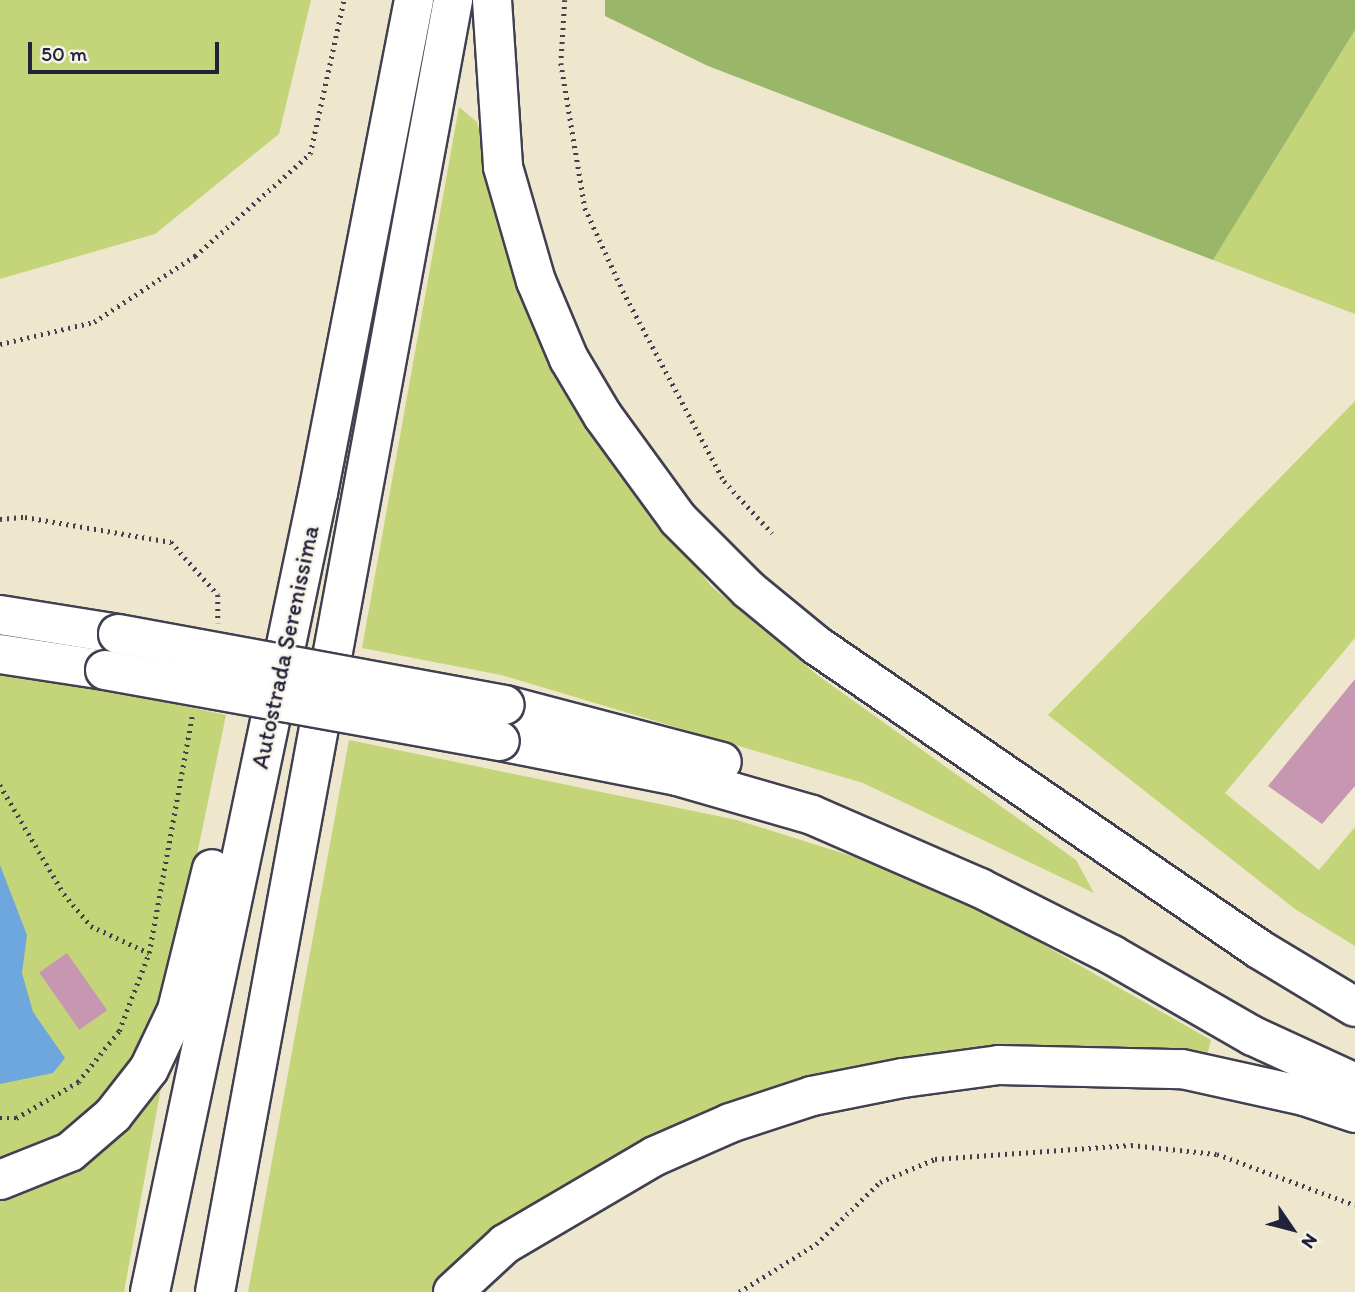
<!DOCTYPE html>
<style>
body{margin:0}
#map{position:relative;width:1355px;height:1292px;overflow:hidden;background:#eee7cd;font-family:Itim,sans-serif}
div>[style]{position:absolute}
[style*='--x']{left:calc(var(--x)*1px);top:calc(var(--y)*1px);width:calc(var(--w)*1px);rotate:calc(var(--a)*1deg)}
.green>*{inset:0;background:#c3d578}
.forest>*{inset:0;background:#9ab668}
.water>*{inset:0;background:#6da7dd}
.building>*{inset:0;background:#c797b1;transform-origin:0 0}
.path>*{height:4.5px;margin-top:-2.25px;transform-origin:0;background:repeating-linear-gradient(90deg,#414051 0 2px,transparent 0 7px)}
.roads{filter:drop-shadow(2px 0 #414051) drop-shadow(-2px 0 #414051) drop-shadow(0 2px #414051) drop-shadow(0 -2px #414051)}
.highway>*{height:38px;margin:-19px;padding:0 19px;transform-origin:19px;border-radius:19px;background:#fff}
.bridges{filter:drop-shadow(2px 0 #414051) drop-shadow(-2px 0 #414051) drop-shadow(0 2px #414051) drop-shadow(0 -2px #414051)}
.highway-bridge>*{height:38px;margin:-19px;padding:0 19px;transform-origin:19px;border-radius:19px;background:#fff}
span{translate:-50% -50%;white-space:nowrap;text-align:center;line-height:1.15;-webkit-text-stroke:5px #f7f3e8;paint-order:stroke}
.street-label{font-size:24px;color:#22223b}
.north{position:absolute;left:1257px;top:1194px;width:70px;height:70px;-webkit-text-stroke:5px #f7f3e8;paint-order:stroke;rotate:125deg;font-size:19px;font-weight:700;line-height:28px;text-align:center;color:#22223b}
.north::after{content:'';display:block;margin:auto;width:24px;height:32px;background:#22223b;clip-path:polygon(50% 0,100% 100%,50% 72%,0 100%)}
.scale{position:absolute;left:28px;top:42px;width:191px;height:32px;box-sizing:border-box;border:4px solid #22223b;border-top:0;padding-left:9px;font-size:21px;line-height:24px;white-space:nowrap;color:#22223b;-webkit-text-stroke:5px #f7f3e8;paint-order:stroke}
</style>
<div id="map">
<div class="green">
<div style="clip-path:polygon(0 0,311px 0,279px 134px,155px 234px,0 279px)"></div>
<div style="clip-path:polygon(1355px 30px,1355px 314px,1213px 260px)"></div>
<div style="clip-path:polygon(459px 107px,477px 122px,532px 321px,605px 450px,711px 586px,816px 674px,1076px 860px,1094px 893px,863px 783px,501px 675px,362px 648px)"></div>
<div style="clip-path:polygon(1355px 401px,1355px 638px,1225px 793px,1319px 870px,1355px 827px,1355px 946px,1295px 909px,1048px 715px)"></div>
<div style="clip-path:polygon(0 667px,226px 715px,162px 1023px,129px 1076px,67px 1131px,0 1160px)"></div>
<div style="clip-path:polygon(349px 740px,737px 820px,931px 881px,1211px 1040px,1207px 1056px,819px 1086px,438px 1292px,248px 1292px)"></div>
<div style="clip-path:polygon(162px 1082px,124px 1292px,0 1292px,0 1191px)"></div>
</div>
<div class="forest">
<div style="clip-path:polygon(605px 0,1355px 0,1355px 30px,1213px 260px,708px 66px,605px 16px)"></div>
</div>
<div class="water">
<div style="clip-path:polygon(0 865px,27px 935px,22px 973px,33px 1012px,65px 1058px,53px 1073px,0 1084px)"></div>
</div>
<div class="building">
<div style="clip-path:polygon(1355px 679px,1355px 786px,1322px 824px,1268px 786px)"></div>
<div style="left:67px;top:953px;width:70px;height:34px;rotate:55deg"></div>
</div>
<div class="path">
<div style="--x:565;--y:0;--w:63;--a:93.6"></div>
<div style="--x:561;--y:63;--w:147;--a:80.6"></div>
<div style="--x:585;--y:208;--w:91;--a:65.4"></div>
<div style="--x:623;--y:291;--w:215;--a:62"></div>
<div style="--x:724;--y:481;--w:71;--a:47.3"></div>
<div style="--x:0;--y:344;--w:97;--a:-13.2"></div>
<div style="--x:94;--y:322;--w:121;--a:-33.2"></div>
<div style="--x:195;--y:256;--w:154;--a:-41.6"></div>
<div style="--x:310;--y:154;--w:158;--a:-77.6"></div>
<div style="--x:0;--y:519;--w:25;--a:-5"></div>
<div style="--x:25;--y:517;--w:148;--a:9.7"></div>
<div style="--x:171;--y:542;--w:71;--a:48.4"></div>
<div style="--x:218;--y:595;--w:28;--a:90"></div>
<div style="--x:0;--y:785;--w:126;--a:59.6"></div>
<div style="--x:64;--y:894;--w:42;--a:49.8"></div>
<div style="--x:91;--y:926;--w:64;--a:25"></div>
<div style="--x:0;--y:1118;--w:16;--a:0"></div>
<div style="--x:16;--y:1118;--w:72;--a:-30.1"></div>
<div style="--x:78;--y:1082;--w:65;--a:-51.2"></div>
<div style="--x:119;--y:1031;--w:84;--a:-69"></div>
<div style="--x:149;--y:953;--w:241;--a:-79.7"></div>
<div style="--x:739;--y:1292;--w:91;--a:-31.9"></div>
<div style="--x:816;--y:1244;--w:89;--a:-44.1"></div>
<div style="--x:880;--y:1182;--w:60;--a:-22.7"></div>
<div style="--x:935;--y:1159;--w:196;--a:-4.1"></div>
<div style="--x:1131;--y:1145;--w:86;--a:6"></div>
<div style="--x:1217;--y:1154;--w:147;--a:20.3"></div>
</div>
<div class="roads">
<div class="highway">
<div style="--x:492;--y:0;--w:167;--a:86.2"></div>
<div style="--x:503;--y:167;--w:119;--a:73.9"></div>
<div style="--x:536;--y:281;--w:85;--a:67.1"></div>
<div style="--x:569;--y:359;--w:66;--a:59.2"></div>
<div style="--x:603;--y:416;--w:127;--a:53.9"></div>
<div style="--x:678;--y:519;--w:100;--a:45"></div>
<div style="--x:749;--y:590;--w:87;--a:39.4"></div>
<div style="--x:816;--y:645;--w:537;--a:34.46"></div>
<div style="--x:1259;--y:949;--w:112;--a:31.1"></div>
<div style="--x:0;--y:615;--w:120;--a:9.1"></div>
<div style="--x:0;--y:654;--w:106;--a:8.7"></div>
<div style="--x:505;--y:705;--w:224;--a:14.7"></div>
<div style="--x:500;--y:741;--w:180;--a:11.2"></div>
<div style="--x:677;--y:776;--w:141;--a:16.1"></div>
<div style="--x:812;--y:815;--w:183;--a:23.5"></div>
<div style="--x:980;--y:888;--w:148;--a:26.9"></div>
<div style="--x:1112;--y:955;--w:163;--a:29.9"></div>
<div style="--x:1253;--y:1036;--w:112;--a:24.7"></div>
<div style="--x:0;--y:1180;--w:75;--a:-21.8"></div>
<div style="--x:70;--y:1152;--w:57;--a:-40.7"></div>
<div style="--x:113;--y:1115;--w:58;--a:-52"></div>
<div style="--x:149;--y:1069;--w:65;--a:-64.6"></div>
<div style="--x:177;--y:1010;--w:145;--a:-76.1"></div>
<div style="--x:150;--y:1292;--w:816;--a:-78.13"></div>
<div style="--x:318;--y:493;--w:502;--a:-78.98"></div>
<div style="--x:215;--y:1292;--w:1314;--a:-79.56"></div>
<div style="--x:453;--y:1292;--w:71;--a:-42.7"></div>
<div style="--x:505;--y:1244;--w:174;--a:-30.4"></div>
<div style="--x:655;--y:1156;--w:82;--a:-23.7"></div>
<div style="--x:730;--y:1123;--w:86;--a:-18.2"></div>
<div style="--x:812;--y:1096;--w:93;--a:-11.2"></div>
<div style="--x:903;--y:1078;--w:97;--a:-7.7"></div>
<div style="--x:999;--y:1065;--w:183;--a:1.3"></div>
<div style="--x:1182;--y:1069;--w:125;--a:12.5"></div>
<div style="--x:1304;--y:1096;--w:54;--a:18.4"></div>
</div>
</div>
<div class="bridges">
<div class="highway-bridge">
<div style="--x:118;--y:634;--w:393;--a:10.4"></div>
<div style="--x:105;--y:670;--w:401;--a:10.2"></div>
</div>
</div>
<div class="street-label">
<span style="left:285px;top:647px;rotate:-78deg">Autostrada Serenissima</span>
</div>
<div class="north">N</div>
<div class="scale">50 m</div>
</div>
